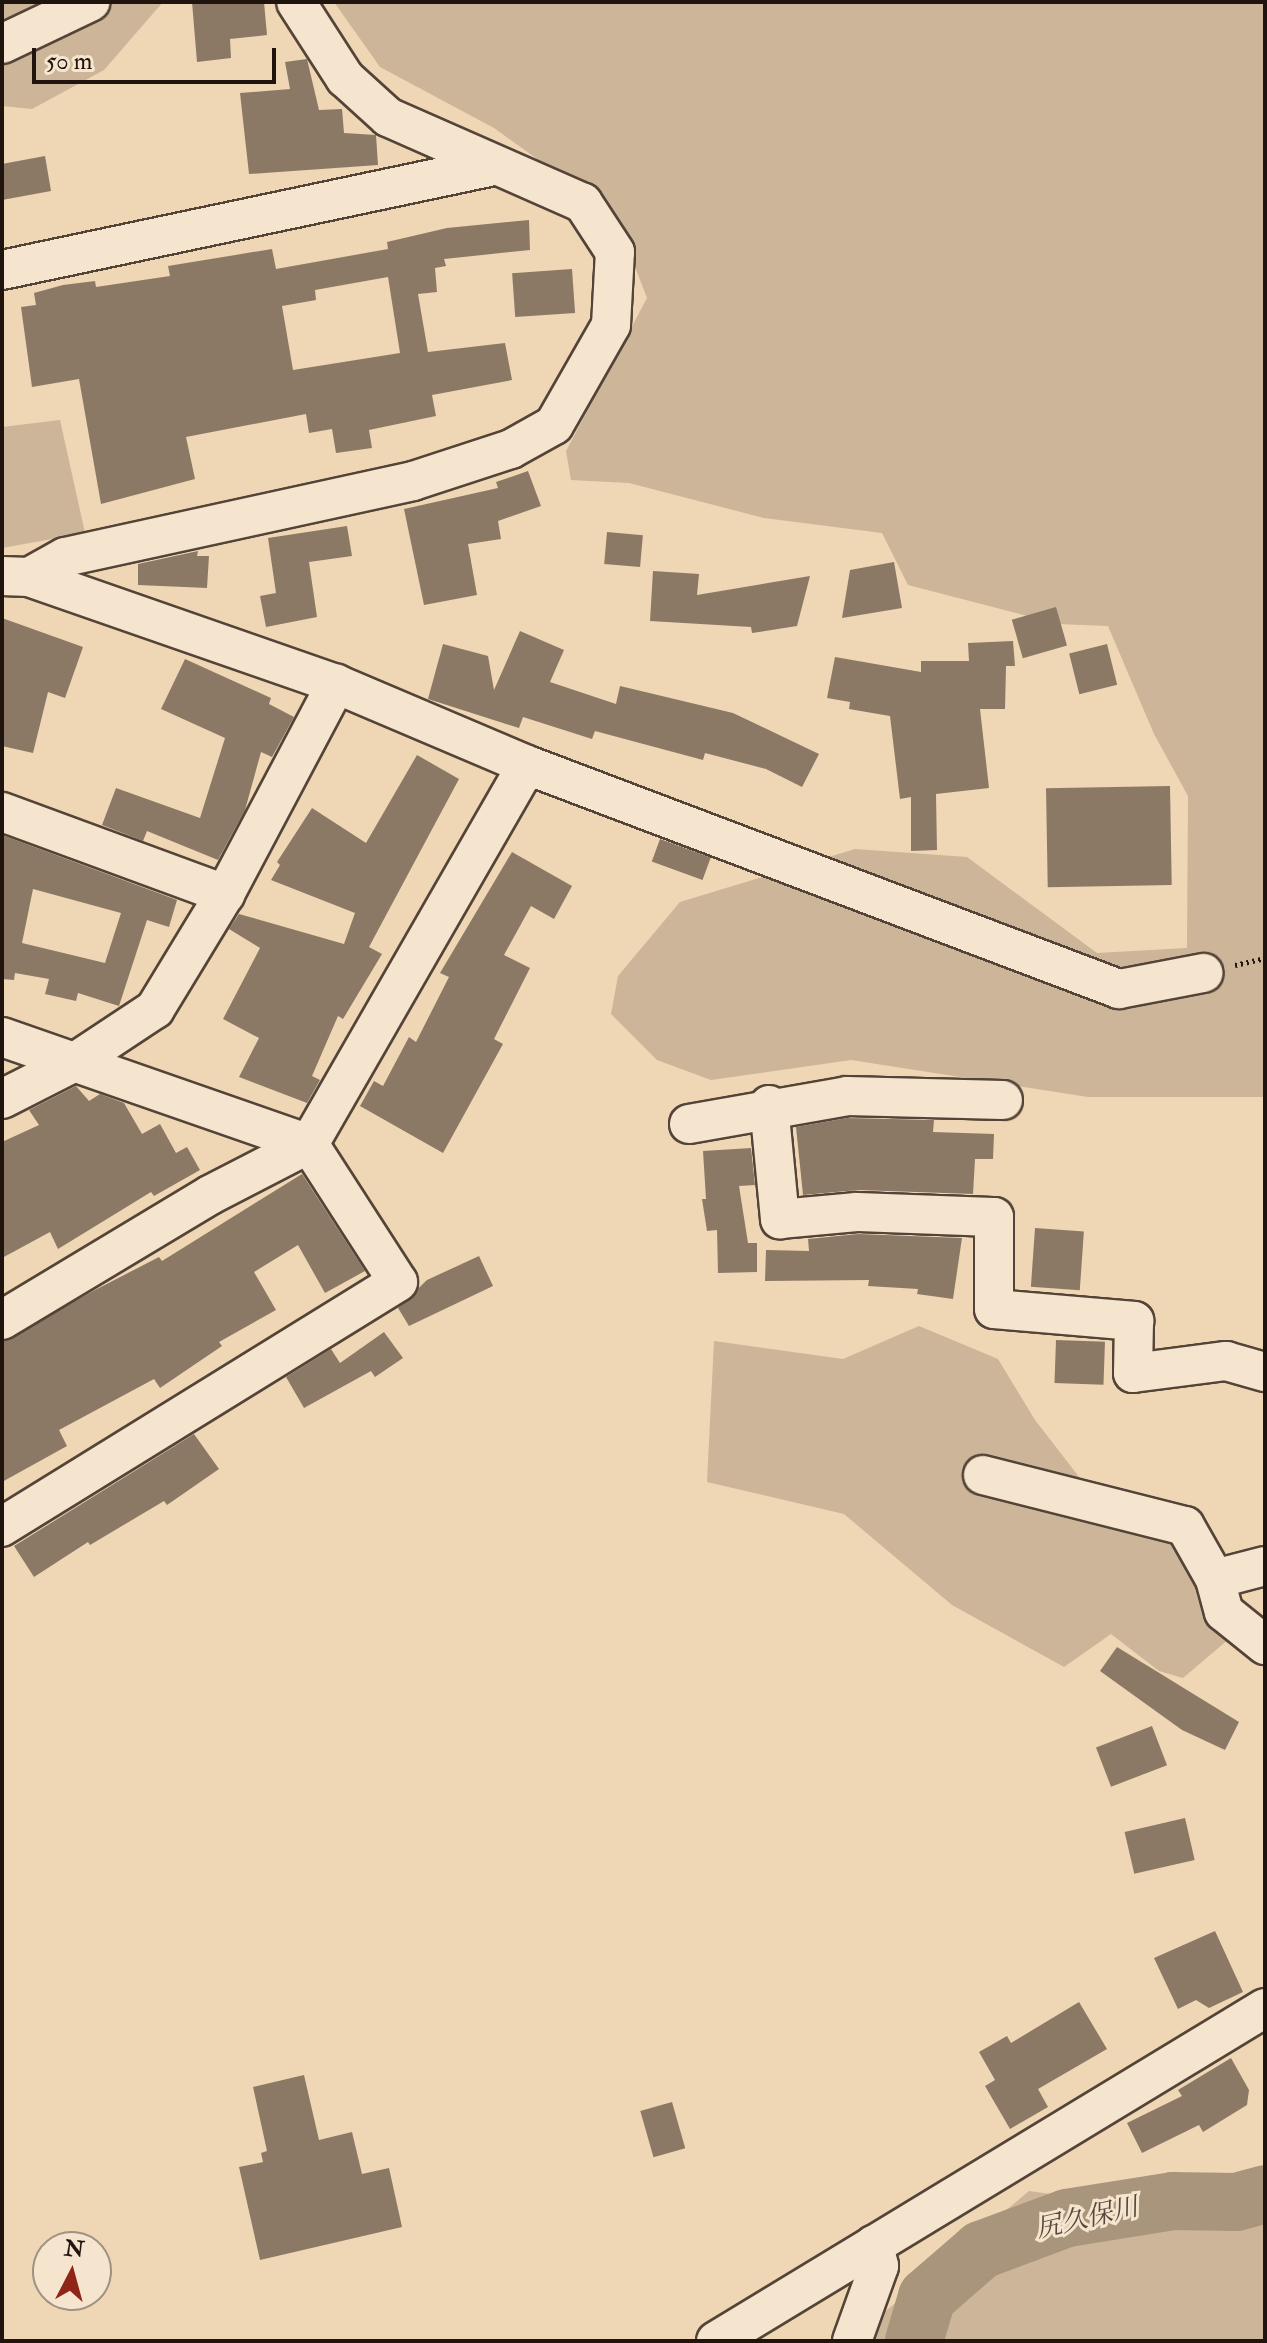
<!DOCTYPE html>
<meta charset="utf-8">
<style>
body{margin:0}
#map{position:relative;width:1267px;height:2343px;overflow:hidden;background:#efd6b4;font-family:"IM FELL Double Pica","Noto Serif JP",serif}
div>[style]{position:absolute}
[style*='--x']{left:calc(var(--x)*1px);top:calc(var(--y)*1px);width:calc(var(--w)*1px);rotate:calc(var(--a)*1deg)}
.green>*{inset:0;background:#ccb598}
.river>*{height:58px;margin:-29px;padding:0 29px;transform-origin:29px;border-radius:29px;background:#a9947c}
.building>*{inset:0;background:#8c7965;transform-origin:0 0}
.path>*{height:5px;margin-top:-2.5px;transform-origin:0;background:repeating-linear-gradient(90deg,#20140f 0 2px,transparent 0 6px)}
.roads{filter:drop-shadow(2px 0 #544438) drop-shadow(-2px 0 #544438) drop-shadow(0 2px #544438) drop-shadow(0 -2px #544438)}
.street>*{height:38px;margin:-19px;padding:0 19px;transform-origin:19px;border-radius:19px;background:#f5e4ce}
span{translate:-50% -50%;white-space:nowrap;text-align:center;line-height:1.15;-webkit-text-stroke:6px #f5e4ce;paint-order:stroke}
.water-label{font-size:26px;color:#57473b;font-style:italic}
.frame{position:absolute;inset:0;border:4px solid #20140f;pointer-events:none}
.north{position:absolute;left:32px;top:2231px;width:80px;height:80px;box-sizing:border-box;background:#f5e4ce;border:2px solid #a09182;border-radius:50%;rotate:6deg;font-size:22px;font-weight:700;line-height:32px;text-align:center;color:#20140f}
.north::after{content:'';display:block;margin:auto;width:28px;height:36px;background:#8f2418;clip-path:polygon(50% 0,100% 100%,50% 72%,0 100%)}
.scale{position:absolute;left:32px;top:48px;width:244px;height:36px;box-sizing:border-box;border:4px solid #20140f;border-top:0;padding-left:10px;font-size:24px;line-height:28px;white-space:nowrap;color:#20140f;-webkit-text-stroke:6px #f5e4ce;paint-order:stroke}
</style>
<div id="map">
<div class="green">
<div style="clip-path:polygon(2px 2px,163px 2px,104px 70px,32px 109px,2px 106px)"></div>
<div style="clip-path:polygon(334px 2px,1265px 2px,1265px 1097px,1088px 1097px,851px 1060px,711px 1080px,657px 1060px,611px 1014px,618px 976px,680px 902px,855px 849px,967px 857px,1097px 953px,1187px 948px,1188px 796px,1154px 734px,1108px 626px,1058px 624px,908px 585px,882px 533px,764px 518px,629px 483px,571px 480px,566px 451px,647px 298px,615px 215px,494px 128px,380px 67px)"></div>
<div style="clip-path:polygon(60px 420px,85px 533px,2px 548px,2px 427px)"></div>
<div style="clip-path:polygon(919px 1326px,998px 1359px,1035px 1420px,1100px 1504px,1179px 1535px,1236px 1633px,1183px 1678px,1159px 1671px,1111px 1634px,1064px 1667px,952px 1605px,844px 1514px,707px 1482px,714px 1341px,843px 1359px)"></div>
<div style="clip-path:polygon(1029px 2191px,1265px 2223px,1265px 2341px,866px 2341px,868px 2326px)"></div>
</div>
<div class="river">
<div style="--x:914;--y:2341;--w:46;--a:-73.5"></div>
<div style="--x:927;--y:2297;--w:72;--a:-41"></div>
<div style="--x:981;--y:2250;--w:92;--a:-20.4"></div>
<div style="--x:1067;--y:2218;--w:107;--a:-9.1"></div>
<div style="--x:1173;--y:2201;--w:63;--a:0.9"></div>
<div style="--x:1236;--y:2202;--w:30;--a:-15"></div>
</div>
<div class="building">
<div style="clip-path:polygon(192px 2px,264px 2px,267px 35px,230px 39px,231px 58px,197px 62px)"></div>
<div style="clip-path:polygon(307px 59px,319px 110px,342px 109px,344px 133px,376px 135px,378px 165px,249px 174px,240px 93px,290px 89px,285px 62px)"></div>
<div style="clip-path:polygon(45px 156px,51px 191px,2px 200px,2px 164px)"></div>
<div style="clip-path:polygon(evenodd,529px 220px,530px 250px,444px 259px,446px 266px,435px 268px,437px 292px,418px 294px,428px 352px,505px 343px,512px 380px,432px 395px,436px 416px,369px 430px,372px 448px,336px 453px,332px 429px,309px 433px,306px 414px,186px 437px,195px 479px,101px 504px,79px 379px,32px 387px,21px 307px,36px 305px,34px 293px,63px 285px,95px 281px,96px 287px,170px 276px,168px 266px,272px 249px,276px 269px,388px 249px,387px 242px,447px 228px,529px 220px,388px 277px,400px 353px,293px 370px,282px 306px,316px 300px,315px 290px,388px 277px)"></div>
<div style="left:572px;top:269px;width:44px;height:60px;rotate:86deg"></div>
<div style="clip-path:polygon(528px 471px,541px 506px,498px 521px,501px 539px,468px 544px,477px 595px,424px 605px,404px 509px,498px 488px,496px 482px)"></div>
<div style="clip-path:polygon(347px 526px,352px 556px,309px 562px,317px 617px,266px 627px,260px 596px,276px 593px,268px 538px)"></div>
<div style="left:607px;top:532px;width:36px;height:32px;rotate:5deg"></div>
<div style="clip-path:polygon(198px 551px,197px 556px,209px 556px,207px 588px,138px 585px,138px 564px)"></div>
<div style="clip-path:polygon(894px 562px,902px 608px,842px 618px,850px 570px)"></div>
<div style="clip-path:polygon(653px 571px,699px 574px,697px 595px,810px 576px,797px 626px,752px 633px,751px 627px,650px 621px)"></div>
<div style="left:1056px;top:607px;width:40px;height:46px;rotate:74deg"></div>
<div style="clip-path:polygon(2px 618px,83px 647px,65px 698px,48px 692px,33px 753px,2px 746px)"></div>
<div style="clip-path:polygon(520px 631px,564px 650px,550px 682px,616px 704px,620px 686px,733px 713px,819px 754px,802px 787px,766px 769px,705px 753px,703px 760px,595px 731px,592px 739px,523px 717px,519px 728px,428px 699px,443px 644px,488px 656px,494px 690px)"></div>
<div style="clip-path:polygon(1013px 641px,1015px 666px,1006px 666px,1005px 709px,980px 709px,989px 788px,936px 794px,937px 850px,911px 851px,911px 797px,900px 799px,890px 716px,849px 709px,850px 702px,827px 698px,835px 657px,921px 672px,921px 661px,969px 661px,968px 643px)"></div>
<div style="left:1107px;top:644px;width:42px;height:39px;rotate:76deg"></div>
<div style="clip-path:polygon(185px 659px,271px 698px,269px 704px,294px 717px,272px 757px,261px 752px,245px 810px,218px 860px,147px 831px,143px 841px,102px 825px,116px 788px,200px 818px,225px 738px,161px 709px)"></div>
<div style="clip-path:polygon(417px 755px,459px 779px,369px 947px,382px 954px,343px 1019px,338px 1016px,312px 1076px,320px 1080px,307px 1103px,239px 1077px,259px 1038px,223px 1019px,260px 948px,229px 929px,239px 914px,344px 944px,355px 913px,271px 880px,280px 865px,277px 862px,312px 808px,366px 843px)"></div>
<div style="left:1170px;top:786px;width:99px;height:124px;rotate:89deg"></div>
<div style="clip-path:polygon(evenodd,2px 835px,177px 900px,169px 927px,147px 920px,119px 1006px,78px 993px,76px 1001px,45px 994px,49px 979px,15px 973px,14px 980px,2px 979px,2px 835px,33px 889px,121px 913px,105px 963px,22px 943px,33px 889px)"></div>
<div style="left:660px;top:839px;width:54px;height:24px;rotate:20deg"></div>
<div style="clip-path:polygon(512px 852px,572px 886px,554px 919px,531px 906px,504px 955px,530px 968px,494px 1039px,503px 1044px,443px 1153px,360px 1106px,374px 1081px,383px 1086px,409px 1037px,416px 1042px,449px 977px,440px 973px)"></div>
<div style="clip-path:polygon(76px 1086px,89px 1101px,100px 1094px,124px 1103px,142px 1134px,160px 1124px,176px 1153px,187px 1147px,200px 1170px,154px 1196px,151px 1192px,58px 1249px,50px 1232px,2px 1258px,2px 1142px,39px 1125px,29px 1110px)"></div>
<div style="clip-path:polygon(847px 1118px,934px 1120px,933px 1132px,994px 1134px,993px 1159px,975px 1159px,973px 1194px,858px 1190px,803px 1195px,796px 1127px)"></div>
<div style="clip-path:polygon(751px 1148px,755px 1185px,739px 1186px,748px 1243px,757px 1243px,757px 1272px,718px 1273px,717px 1230px,707px 1231px,702px 1199px,706px 1199px,703px 1151px)"></div>
<div style="clip-path:polygon(302px 1174px,365px 1271px,325px 1293px,298px 1245px,254px 1272px,276px 1310px,219px 1342px,222px 1346px,160px 1388px,154px 1379px,59px 1430px,67px 1446px,2px 1482px,2px 1342px,95px 1290px,159px 1257px,162px 1261px)"></div>
<div style="left:1035px;top:1228px;width:49px;height:59px;rotate:4deg"></div>
<div style="clip-path:polygon(858px 1234px,962px 1238px,953px 1299px,917px 1294px,918px 1289px,868px 1286px,869px 1280px,765px 1281px,766px 1250px,809px 1251px,808px 1239px)"></div>
<div style="clip-path:polygon(479px 1256px,493px 1286px,409px 1326px,398px 1308px,427px 1280px)"></div>
<div style="clip-path:polygon(384px 1332px,403px 1358px,375px 1377px,371px 1371px,304px 1408px,286px 1377px,331px 1349px,340px 1363px)"></div>
<div style="left:1056px;top:1340px;width:49px;height:43px;rotate:2deg"></div>
<div style="clip-path:polygon(194px 1434px,219px 1469px,167px 1505px,164px 1501px,90px 1545px,88px 1542px,34px 1577px,14px 1546px)"></div>
<div style="clip-path:polygon(1117px 1647px,1239px 1722px,1225px 1750px,1182px 1730px,1100px 1671px)"></div>
<div style="left:1152px;top:1726px;width:42px;height:60px;rotate:69deg"></div>
<div style="left:1185px;top:1818px;width:43px;height:62px;rotate:77deg"></div>
<div style="clip-path:polygon(1215px 1931px,1243px 1992px,1209px 2008px,1196px 2000px,1178px 2009px,1154px 1958px)"></div>
<div style="clip-path:polygon(1079px 2002px,1107px 2049px,1038px 2089px,1048px 2107px,1010px 2129px,985px 2086px,995px 2080px,979px 2052px,1007px 2036px,1011px 2043px)"></div>
<div style="clip-path:polygon(1231px 2058px,1249px 2090px,1247px 2105px,1203px 2132px,1199px 2125px,1142px 2153px,1127px 2123px,1182px 2096px,1178px 2090px)"></div>
<div style="clip-path:polygon(304px 2075px,319px 2140px,352px 2132px,362px 2174px,389px 2168px,402px 2227px,260px 2260px,239px 2167px,263px 2162px,261px 2153px,267px 2151px,253px 2087px)"></div>
<div style="left:672px;top:2102px;width:48px;height:33px;rotate:74deg"></div>
</div>
<div class="path">
<div style="--x:1235;--y:965;--w:31;--a:-13"></div>
</div>
<div class="roads">
<div class="street">
<div style="--x:2;--y:44;--w:98;--a:-25.5"></div>
<div style="--x:2;--y:270;--w:503;--a:-11.94"></div>
<div style="--x:2;--y:576;--w:27;--a:2"></div>
<div style="--x:29;--y:577;--w:325;--a:19.2"></div>
<div style="--x:336;--y:684;--w:207;--a:23"></div>
<div style="--x:527;--y:765;--w:633;--a:20.73"></div>
<div style="--x:1119;--y:989;--w:86;--a:-10.8"></div>
<div style="--x:29;--y:577;--w:41;--a:-29.1"></div>
<div style="--x:65;--y:557;--w:356;--a:-12.3"></div>
<div style="--x:413;--y:481;--w:103;--a:-18.1"></div>
<div style="--x:511;--y:449;--w:49;--a:-29.2"></div>
<div style="--x:554;--y:425;--w:115;--a:-60.3"></div>
<div style="--x:611;--y:325;--w:73;--a:-86.9"></div>
<div style="--x:615;--y:252;--w:59;--a:-123.1"></div>
<div style="--x:583;--y:203;--w:213;--a:-156.2"></div>
<div style="--x:388;--y:117;--w:58;--a:-137.8"></div>
<div style="--x:345;--y:78;--w:90;--a:-122.8"></div>
<div style="--x:2;--y:812;--w:238;--a:20.2"></div>
<div style="--x:2;--y:1037;--w:325;--a:19.2"></div>
<div style="--x:309;--y:1144;--w:164;--a:57.2"></div>
<div style="--x:398;--y:1282;--w:466;--a:148.3"></div>
<div style="--x:2;--y:1099;--w:82;--a:-26.9"></div>
<div style="--x:75;--y:1062;--w:96;--a:-33.5"></div>
<div style="--x:155;--y:1009;--w:135;--a:-58.7"></div>
<div style="--x:225;--y:894;--w:238;--a:-62.1"></div>
<div style="--x:769;--y:1105;--w:115;--a:84.5"></div>
<div style="--x:780;--y:1219;--w:77;--a:-5.2"></div>
<div style="--x:857;--y:1212;--w:137;--a:2.1"></div>
<div style="--x:994;--y:1217;--w:92;--a:90"></div>
<div style="--x:994;--y:1309;--w:141;--a:4.9"></div>
<div style="--x:1134;--y:1321;--w:52;--a:91.1"></div>
<div style="--x:1133;--y:1373;--w:94;--a:-7.4"></div>
<div style="--x:1226;--y:1361;--w:41;--a:15.8"></div>
<div style="--x:689;--y:1124;--w:160;--a:-10"></div>
<div style="--x:847;--y:1096;--w:156;--a:1.5"></div>
<div style="--x:2;--y:1320;--w:243;--a:-31"></div>
<div style="--x:210;--y:1195;--w:111;--a:-27.3"></div>
<div style="--x:309;--y:1144;--w:437;--a:-60.1"></div>
<div style="--x:983;--y:1475;--w:208;--a:14.2"></div>
<div style="--x:1185;--y:1526;--w:61;--a:60.5"></div>
<div style="--x:1215;--y:1579;--w:34;--a:75"></div>
<div style="--x:1224;--y:1612;--w:53;--a:38.8"></div>
<div style="--x:1215;--y:1579;--w:52;--a:-14.6"></div>
<div style="--x:716;--y:2341;--w:642;--a:-31.24"></div>
<div style="--x:852;--y:2341;--w:80;--a:-70.2"></div>
<div style="--x:879;--y:2266;--w:22;--a:-103"></div>
</div>
</div>
<div class="water-label">
<span style="left:1087px;top:2219px;rotate:-13deg">尻久保川</span>
</div>
<div class="frame"></div>
<div class="north">N</div>
<div class="scale">50 m</div>
</div>
